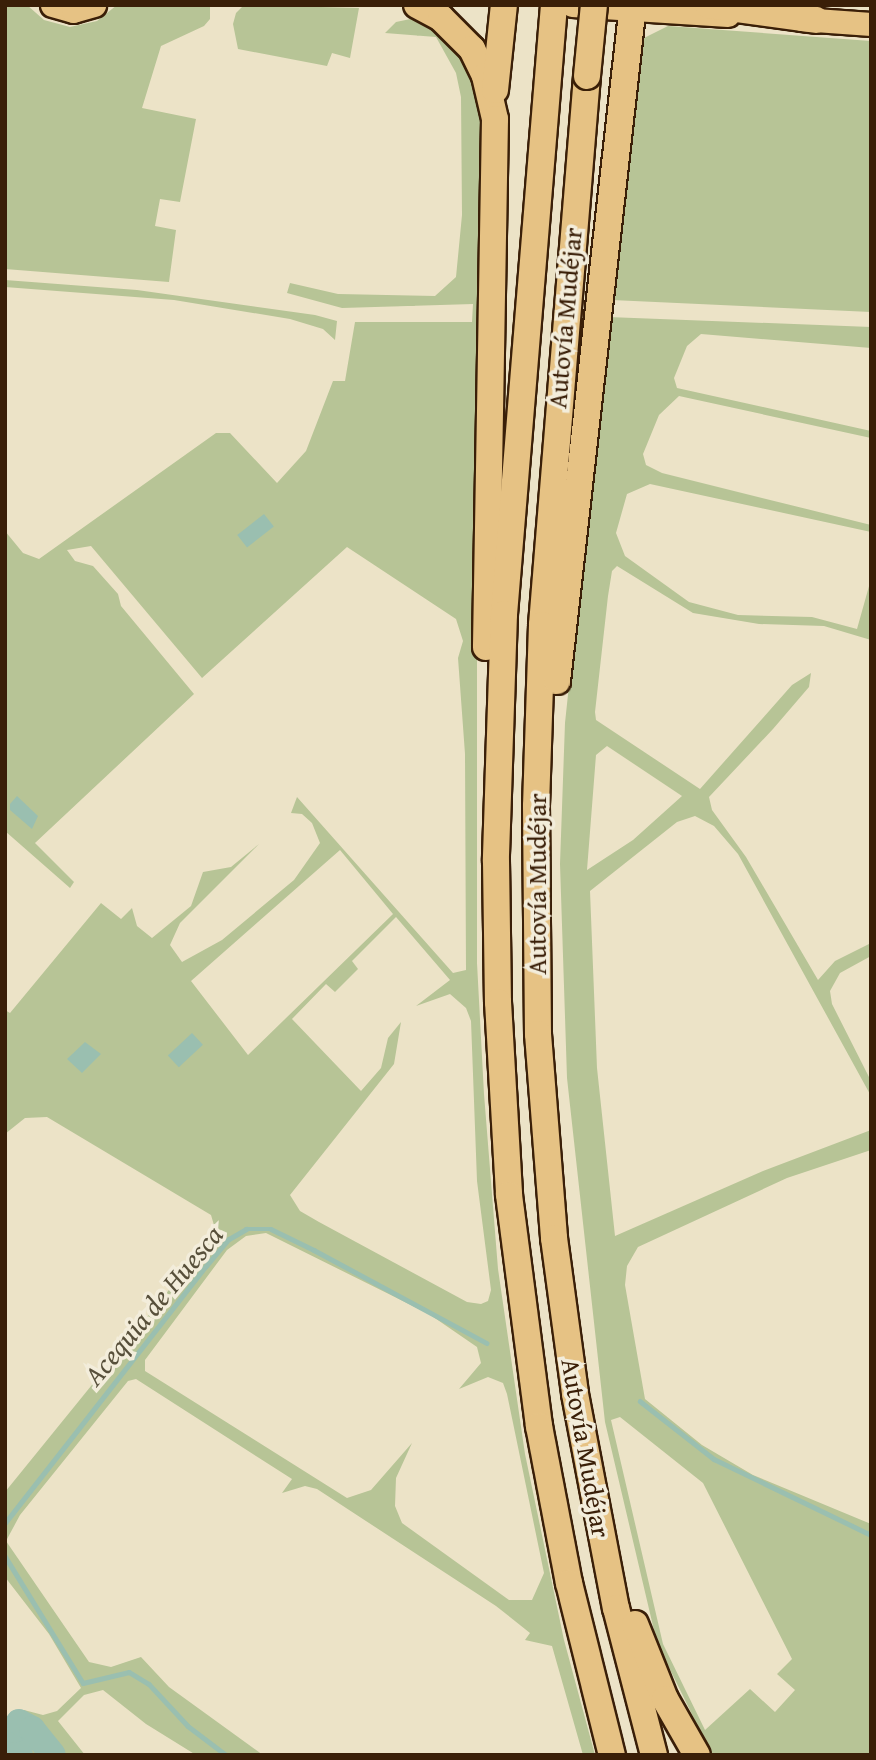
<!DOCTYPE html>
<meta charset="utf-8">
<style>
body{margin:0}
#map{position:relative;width:876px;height:1760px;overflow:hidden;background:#ece3c7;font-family:"Gentium Book Plus",serif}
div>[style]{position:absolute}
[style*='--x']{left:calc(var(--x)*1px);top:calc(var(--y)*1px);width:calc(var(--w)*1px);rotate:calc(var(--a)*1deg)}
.green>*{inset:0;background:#b7c496}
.water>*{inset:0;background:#9abfb0;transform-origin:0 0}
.stream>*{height:4.5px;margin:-2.25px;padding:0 2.25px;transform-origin:2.25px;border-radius:2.25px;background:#9abfb0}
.river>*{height:26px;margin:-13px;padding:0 13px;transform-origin:13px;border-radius:13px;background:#9abfb0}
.roads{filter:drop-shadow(2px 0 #3a1f08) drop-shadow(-2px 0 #3a1f08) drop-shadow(0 2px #3a1f08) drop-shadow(0 -2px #3a1f08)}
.major>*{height:23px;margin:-11.5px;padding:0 11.5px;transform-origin:11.5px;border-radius:11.5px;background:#e6c284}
.highway>*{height:26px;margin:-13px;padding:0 13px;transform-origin:13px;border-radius:13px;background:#e6c284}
.bridges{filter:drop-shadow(2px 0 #3a1f08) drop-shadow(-2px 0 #3a1f08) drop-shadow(0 2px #3a1f08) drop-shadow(0 -2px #3a1f08)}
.highway-bridge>*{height:26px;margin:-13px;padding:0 13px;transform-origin:13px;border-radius:13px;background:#e6c284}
span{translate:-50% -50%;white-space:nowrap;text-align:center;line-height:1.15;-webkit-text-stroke:7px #f3eddb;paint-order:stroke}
.street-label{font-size:26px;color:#3a1f08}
.water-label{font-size:28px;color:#574f3a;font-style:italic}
.frame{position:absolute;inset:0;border:7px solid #3a1f08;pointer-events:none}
</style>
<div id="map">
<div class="green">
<div style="clip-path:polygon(5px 5px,27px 5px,44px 20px,70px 27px,97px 21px,117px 5px,210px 7px,210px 19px,204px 26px,161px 46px,142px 108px,196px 119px,180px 202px,160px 199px,155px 226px,176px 230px,169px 282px,5px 269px)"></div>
<div style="clip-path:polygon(244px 5px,359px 8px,350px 58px,332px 53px,327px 66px,238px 49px,233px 24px,236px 13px)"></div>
<div style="clip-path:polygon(evenodd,420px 17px,465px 54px,485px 114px,477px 483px,477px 963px,484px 1094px,498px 1269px,525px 1454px,564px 1640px,595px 1755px,583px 1755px,552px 1646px,525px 1640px,530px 1633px,496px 1606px,317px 1489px,305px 1486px,282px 1493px,292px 1479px,136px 1379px,128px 1381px,20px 1515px,6px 1541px,89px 1662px,111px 1667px,141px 1657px,169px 1687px,263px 1755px,196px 1755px,146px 1724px,103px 1690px,84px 1695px,58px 1721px,85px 1755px,5px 1755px,5px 1725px,12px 1716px,24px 1710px,43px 1715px,57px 1711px,81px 1688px,49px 1634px,5px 1577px,5px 1492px,216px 1232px,211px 1215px,47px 1117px,25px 1118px,5px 1134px,5px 1010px,10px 1013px,101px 903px,121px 919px,132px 908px,137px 926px,152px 938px,191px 906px,203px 872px,231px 867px,259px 844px,180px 923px,170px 945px,182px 962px,222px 940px,294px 880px,320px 843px,312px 823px,302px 814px,291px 813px,297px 797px,453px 973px,466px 970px,465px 754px,458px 658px,463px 641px,456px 619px,347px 547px,202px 678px,91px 546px,67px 550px,75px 561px,93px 566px,118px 594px,121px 606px,194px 694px,35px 843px,74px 882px,70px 888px,5px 831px,5px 531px,23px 553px,39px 559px,216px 433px,230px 433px,277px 483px,306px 451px,333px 381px,345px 381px,355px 322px,472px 322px,473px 304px,342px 308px,287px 293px,290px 283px,338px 294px,435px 296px,456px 277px,462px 215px,461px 97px,456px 73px,436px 37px,385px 33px,396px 22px,420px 17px,340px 850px,393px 914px,248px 1055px,191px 981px,340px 850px,420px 17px,396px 917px,450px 980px,416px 1006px,450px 994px,466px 1008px,471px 1021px,477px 1181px,491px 1290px,488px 1301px,481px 1304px,467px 1302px,319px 1222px,300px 1211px,290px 1195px,394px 1064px,401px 1022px,388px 1038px,381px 1068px,361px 1091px,292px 1019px,326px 984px,335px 992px,358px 969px,352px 961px,396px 917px,420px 17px,266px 1233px,429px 1314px,477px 1347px,481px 1363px,459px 1389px,488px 1377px,503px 1383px,507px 1394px,544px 1573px,532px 1600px,509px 1600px,402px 1523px,395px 1506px,396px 1478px,412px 1443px,371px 1490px,347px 1498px,145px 1371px,145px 1360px,227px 1250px,246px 1236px,266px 1233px)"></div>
<div style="clip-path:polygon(668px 26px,871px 41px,871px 312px,612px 300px,644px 38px)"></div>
<div style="clip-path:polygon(5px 280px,137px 290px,315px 315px,337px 321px,335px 340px,323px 329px,290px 319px,174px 300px,5px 287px)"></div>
<div style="clip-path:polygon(evenodd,608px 317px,871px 327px,871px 348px,701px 334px,687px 346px,674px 378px,677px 388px,871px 431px,871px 438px,679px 396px,659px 415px,643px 454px,646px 465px,662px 473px,871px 525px,871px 532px,650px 484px,627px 494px,616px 533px,625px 556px,689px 602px,738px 615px,812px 617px,857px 629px,871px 579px,871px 640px,824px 626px,759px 624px,693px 613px,617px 566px,612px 571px,608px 596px,595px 712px,596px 720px,700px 789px,792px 685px,811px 673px,809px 687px,773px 729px,709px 797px,712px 810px,746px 857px,818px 980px,835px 961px,871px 943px,871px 956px,840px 973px,830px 991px,832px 1004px,871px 1081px,871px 1096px,738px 854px,714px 826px,695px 816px,677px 822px,590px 891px,597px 1068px,615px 1236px,763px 1171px,871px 1130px,871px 1150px,787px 1178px,638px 1247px,627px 1266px,625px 1285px,645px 1399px,702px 1445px,753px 1475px,871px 1524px,871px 1755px,712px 1755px,657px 1643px,605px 1422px,567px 1078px,560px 864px,565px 723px,608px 317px,607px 746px,682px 796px,633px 840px,587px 870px,596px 755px,607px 746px,608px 317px,620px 1417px,703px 1483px,792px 1659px,777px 1674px,795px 1690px,775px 1712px,750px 1689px,705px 1730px,663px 1644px,611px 1420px,620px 1417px)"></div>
</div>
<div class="water">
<div style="left:264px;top:514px;width:16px;height:34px;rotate:52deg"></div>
<div style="clip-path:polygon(17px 796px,38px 816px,32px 829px,10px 810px,10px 804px)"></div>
<div style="left:192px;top:1033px;width:16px;height:33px;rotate:47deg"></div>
<div style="clip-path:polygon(85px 1042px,101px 1054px,82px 1073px,67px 1059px)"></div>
</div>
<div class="stream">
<div style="--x:640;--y:1401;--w:94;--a:38.1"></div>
<div style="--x:714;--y:1459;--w:174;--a:25.8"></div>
<div style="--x:5;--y:1523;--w:326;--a:-52"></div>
<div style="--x:206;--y:1266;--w:35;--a:-50"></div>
<div style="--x:229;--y:1239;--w:20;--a:-30"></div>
<div style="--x:246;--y:1229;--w:25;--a:0"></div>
<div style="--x:271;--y:1229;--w:48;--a:26"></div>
<div style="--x:314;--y:1250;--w:196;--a:28.3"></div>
<div style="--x:5;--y:1556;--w:149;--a:58.4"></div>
<div style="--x:83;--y:1683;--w:47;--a:-13.4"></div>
<div style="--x:129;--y:1672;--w:23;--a:31"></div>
<div style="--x:149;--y:1684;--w:57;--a:47.1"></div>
<div style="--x:188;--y:1726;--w:48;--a:37.3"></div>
</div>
<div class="river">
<div style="--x:20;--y:1755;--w:26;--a:-103"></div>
<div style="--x:14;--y:1730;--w:9;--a:-58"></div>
<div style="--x:19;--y:1722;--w:15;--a:28"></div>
<div style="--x:32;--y:1729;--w:33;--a:51"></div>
</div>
<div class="roads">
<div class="major">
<div style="--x:52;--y:5;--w:22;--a:16"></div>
<div style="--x:73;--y:11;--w:22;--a:-16"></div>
<div style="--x:572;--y:5;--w:156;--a:3.7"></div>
<div style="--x:801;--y:19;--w:70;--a:4.1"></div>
</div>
<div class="highway">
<div style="--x:417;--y:5;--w:27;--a:28"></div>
<div style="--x:441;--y:18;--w:44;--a:45"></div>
<div style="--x:472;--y:49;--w:30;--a:64"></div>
<div style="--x:485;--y:76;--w:44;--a:76.9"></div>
<div style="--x:495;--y:119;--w:528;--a:90.98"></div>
<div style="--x:554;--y:5;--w:611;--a:94.69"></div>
<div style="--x:504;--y:614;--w:247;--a:91.9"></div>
<div style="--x:496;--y:861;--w:141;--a:89.2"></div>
<div style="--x:498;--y:1002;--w:193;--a:86.7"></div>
<div style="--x:509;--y:1195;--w:233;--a:82.6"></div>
<div style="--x:539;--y:1426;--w:160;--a:79.2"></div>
<div style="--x:569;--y:1583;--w:177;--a:76"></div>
<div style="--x:708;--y:5;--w:109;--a:7.9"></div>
<div style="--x:587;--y:76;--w:551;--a:94.69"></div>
<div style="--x:542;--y:625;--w:181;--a:91.9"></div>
<div style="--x:536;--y:806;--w:228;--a:89.5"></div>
<div style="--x:538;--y:1034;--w:205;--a:85.5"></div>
<div style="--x:554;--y:1238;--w:157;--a:82.3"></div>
<div style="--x:575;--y:1394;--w:218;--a:79.2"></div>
<div style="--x:616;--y:1608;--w:152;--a:75.5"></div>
<div style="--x:495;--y:90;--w:85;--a:-84"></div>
<div style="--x:557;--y:681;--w:680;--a:-83.59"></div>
<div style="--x:635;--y:1624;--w:81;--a:68.2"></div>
<div style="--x:665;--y:1699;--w:64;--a:60.3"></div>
</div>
</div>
<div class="bridges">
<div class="highway-bridge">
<div style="--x:587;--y:76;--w:71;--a:-84.4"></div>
</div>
</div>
<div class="street-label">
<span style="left:565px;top:318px;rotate:-85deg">Autovía Mudéjar</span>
<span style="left:537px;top:884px;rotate:-90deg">Autovía Mudéjar</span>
<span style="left:586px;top:1448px;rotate:80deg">Autovía Mudéjar</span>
</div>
<div class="water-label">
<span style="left:153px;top:1305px;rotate:-50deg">Acequia de Huesca</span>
</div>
<div class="frame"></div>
</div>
